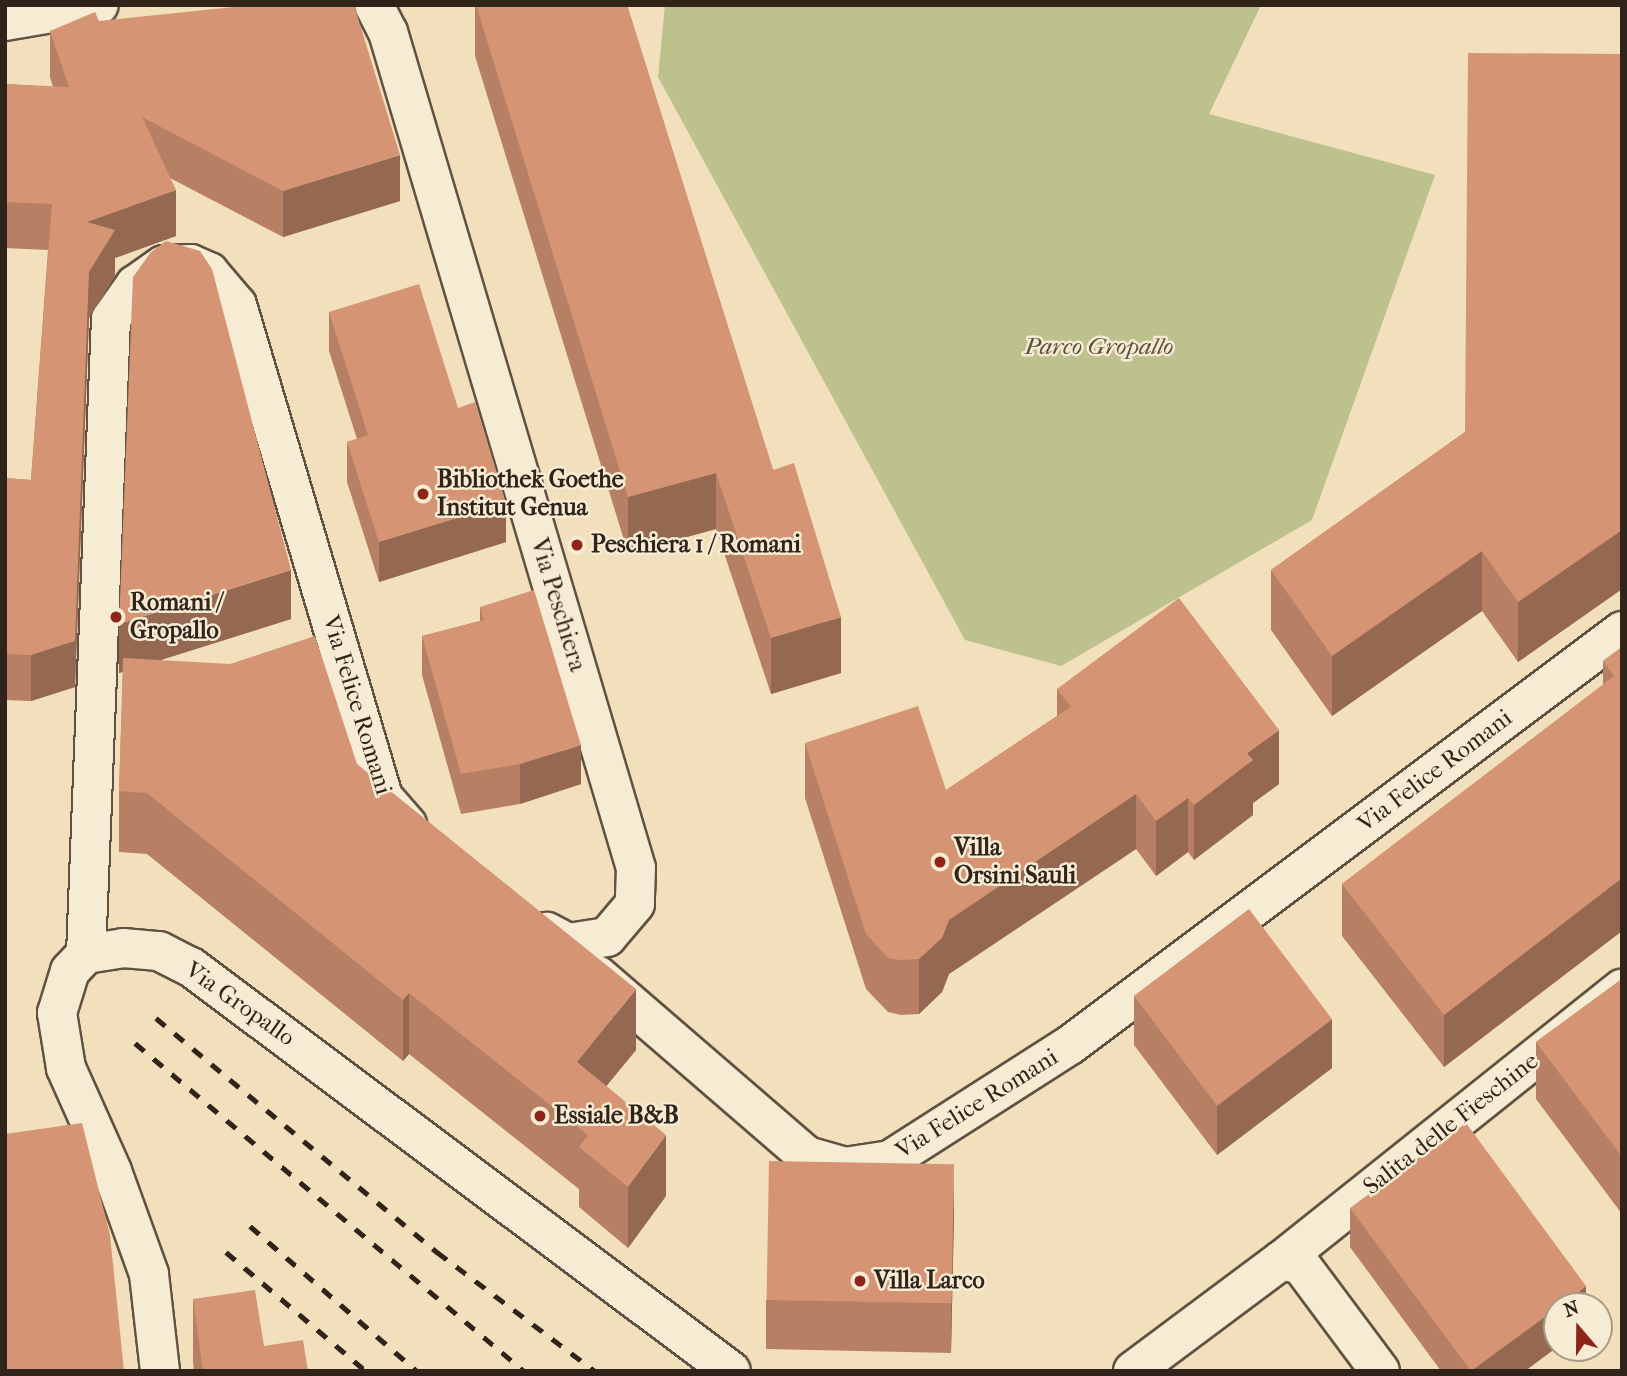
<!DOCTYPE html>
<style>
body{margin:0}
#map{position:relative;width:1627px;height:1376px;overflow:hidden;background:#f1e0bb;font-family:"IM FELL French Canon",serif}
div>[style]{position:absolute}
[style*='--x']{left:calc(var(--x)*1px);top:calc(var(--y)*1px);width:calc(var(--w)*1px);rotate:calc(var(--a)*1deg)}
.green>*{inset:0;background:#bcc18e}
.roads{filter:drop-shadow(2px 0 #605242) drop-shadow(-2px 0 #605242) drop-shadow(0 2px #605242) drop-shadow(0 -2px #605242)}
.street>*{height:38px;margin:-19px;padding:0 19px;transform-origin:19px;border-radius:19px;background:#f6ebd3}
.rail>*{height:5px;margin-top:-2.5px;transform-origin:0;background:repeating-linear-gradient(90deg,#30231a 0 12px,transparent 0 24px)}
.wall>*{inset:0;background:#b78064}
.shaded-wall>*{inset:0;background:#956851}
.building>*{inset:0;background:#d59574;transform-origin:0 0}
.dots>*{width:19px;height:19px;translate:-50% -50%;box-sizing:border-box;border:4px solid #f6ebd3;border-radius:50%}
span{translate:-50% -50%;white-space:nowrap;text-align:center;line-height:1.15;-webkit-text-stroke:5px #f6ebd3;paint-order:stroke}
.park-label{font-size:24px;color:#5a523d;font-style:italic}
.poi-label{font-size:24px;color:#30231a;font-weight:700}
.left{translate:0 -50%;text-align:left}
.street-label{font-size:24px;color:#30231a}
.frame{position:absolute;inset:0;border:7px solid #30231a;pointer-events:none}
.north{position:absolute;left:1543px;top:1292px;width:70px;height:70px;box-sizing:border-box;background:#f6ebd3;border:2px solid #a79b89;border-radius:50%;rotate:340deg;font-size:19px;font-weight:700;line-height:28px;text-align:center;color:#30231a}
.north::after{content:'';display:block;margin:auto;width:24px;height:32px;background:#8f2418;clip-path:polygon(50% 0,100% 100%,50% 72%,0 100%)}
</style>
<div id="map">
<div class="green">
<div style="clip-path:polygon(665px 5px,1261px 5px,1209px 114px,1435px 175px,1312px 520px,1061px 666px,965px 640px,658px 77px)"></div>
</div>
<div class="roads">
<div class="street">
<div style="--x:374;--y:5;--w:30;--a:63"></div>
<div style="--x:388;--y:32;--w:872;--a:73.48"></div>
<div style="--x:636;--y:868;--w:36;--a:92"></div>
<div style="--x:635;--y:904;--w:43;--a:130.3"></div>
<div style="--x:607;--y:937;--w:39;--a:171"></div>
<div style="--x:568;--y:943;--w:24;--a:-152"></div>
<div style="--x:5;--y:21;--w:95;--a:-9.7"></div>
<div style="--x:86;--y:954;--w:635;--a:-87.75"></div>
<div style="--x:111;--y:319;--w:42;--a:-54.8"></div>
<div style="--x:135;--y:285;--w:35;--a:-35"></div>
<div style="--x:164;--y:265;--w:27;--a:-2"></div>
<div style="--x:191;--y:264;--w:20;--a:24"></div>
<div style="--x:209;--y:272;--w:43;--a:49.7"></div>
<div style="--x:237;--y:305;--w:513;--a:73.47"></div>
<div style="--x:383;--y:797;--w:37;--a:49"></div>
<div style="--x:597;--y:975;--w:277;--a:40.8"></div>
<div style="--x:807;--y:1156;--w:40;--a:16"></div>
<div style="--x:845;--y:1167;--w:46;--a:-8.8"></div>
<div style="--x:890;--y:1160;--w:214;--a:-32.6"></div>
<div style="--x:1070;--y:1045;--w:690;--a:-36.87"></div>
<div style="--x:1282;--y:1260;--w:20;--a:15"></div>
<div style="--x:1301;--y:1265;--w:132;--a:53.3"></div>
<div style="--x:160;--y:1371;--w:98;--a:-96.5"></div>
<div style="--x:149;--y:1274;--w:109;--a:-109.8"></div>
<div style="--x:112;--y:1171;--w:113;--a:-114.1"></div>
<div style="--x:66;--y:1068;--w:56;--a:-99.3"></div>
<div style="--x:57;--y:1013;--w:44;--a:-72.8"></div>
<div style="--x:70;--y:971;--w:23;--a:-47"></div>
<div style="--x:86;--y:954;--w:37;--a:-9"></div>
<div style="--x:123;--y:948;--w:36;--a:5"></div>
<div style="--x:159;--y:951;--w:36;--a:27"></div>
<div style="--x:191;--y:967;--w:674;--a:36.8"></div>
<div style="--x:1133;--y:1371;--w:186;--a:-36.7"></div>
<div style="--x:1282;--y:1260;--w:435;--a:-38.6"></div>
</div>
</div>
<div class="rail">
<div style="--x:156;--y:1018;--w:366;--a:39.8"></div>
<div style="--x:437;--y:1252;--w:198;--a:37"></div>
<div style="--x:135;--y:1043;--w:509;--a:40.14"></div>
<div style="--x:250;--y:1226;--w:221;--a:41"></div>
<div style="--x:226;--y:1252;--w:184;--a:40.4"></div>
</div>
<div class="wall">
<div style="clip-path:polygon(475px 5px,627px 5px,773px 470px,841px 673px,771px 694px,716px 529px,628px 553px,475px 56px)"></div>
<div style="clip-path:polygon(99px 21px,400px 201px,283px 237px,170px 178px,176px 236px,115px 258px,115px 276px,89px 318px,75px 687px,31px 701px,5px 700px,5px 478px,31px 480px,48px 250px,5px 248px,5px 84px,53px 87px,50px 77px,50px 31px)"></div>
<div style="clip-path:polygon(1622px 54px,1622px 589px,1518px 662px,1482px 611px,1332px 716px,1271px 630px,1271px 570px,1465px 432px)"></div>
<div style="clip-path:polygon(329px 312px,458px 408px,506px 542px,379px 582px,347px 482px,347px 442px,357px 439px,329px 351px)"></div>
<div style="clip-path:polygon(480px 607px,581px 784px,520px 804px,461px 814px,422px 675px,422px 636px,480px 621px)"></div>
<div style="clip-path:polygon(291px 619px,161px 660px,357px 764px,636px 1050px,606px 1086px,666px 1196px,628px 1248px,579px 1207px,579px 1189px,409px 1054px,403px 1061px,147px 854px,119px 852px,119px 791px,123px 672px,119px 673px,119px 624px)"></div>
<div style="clip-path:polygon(1622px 647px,1622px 931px,1444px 1067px,1342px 936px,1342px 884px,1603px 685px,1603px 661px)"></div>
<div style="clip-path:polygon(1057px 689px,1279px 784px,1253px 803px,1253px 815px,1194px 860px,1188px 852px,1156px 876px,1136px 849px,949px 974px,942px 992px,919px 1014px,901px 1015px,888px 1012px,866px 989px,805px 798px,805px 743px,946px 790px,1057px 716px)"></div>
<div style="clip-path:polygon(1622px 979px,1622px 1214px,1536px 1099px,1536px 1042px)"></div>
<div style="clip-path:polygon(1134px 996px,1332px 1068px,1217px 1155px,1134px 1045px)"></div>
<div style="clip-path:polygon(1350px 1208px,1586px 1306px,1557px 1347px,1525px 1371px,1441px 1371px,1350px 1247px)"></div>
<div style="clip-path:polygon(954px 1214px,951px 1353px,766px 1349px,766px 1300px)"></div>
<div style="clip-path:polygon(193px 1299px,264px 1346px,308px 1371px,194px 1371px,193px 1362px)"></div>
</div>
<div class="shaded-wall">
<div style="clip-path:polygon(400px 155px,400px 201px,283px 237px,283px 191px)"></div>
<div style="clip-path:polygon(176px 190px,176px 236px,115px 258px,115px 276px,89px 318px,75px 687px,31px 701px,31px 655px,87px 222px)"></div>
<div style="clip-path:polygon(716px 473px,716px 529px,628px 553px,628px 497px)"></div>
<div style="clip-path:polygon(506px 503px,506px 542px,379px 582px,379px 542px)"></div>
<div style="clip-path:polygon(1622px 530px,1622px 589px,1518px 662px,1518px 602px)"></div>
<div style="clip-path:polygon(1482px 551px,1482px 611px,1332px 716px,1332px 656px)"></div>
<div style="clip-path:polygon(291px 570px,291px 619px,119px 673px,119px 624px)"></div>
<div style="clip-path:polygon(841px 617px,841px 673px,771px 694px,771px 638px)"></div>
<div style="clip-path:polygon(1279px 730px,1279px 784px,1253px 803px,1253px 815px,1194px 860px,1194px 805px,1247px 753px)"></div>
<div style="clip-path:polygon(581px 745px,581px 784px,520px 804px,520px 764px)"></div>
<div style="clip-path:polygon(1136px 794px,1136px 849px,949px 974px,942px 992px,919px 1014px,919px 959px,949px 920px)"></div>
<div style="clip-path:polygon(1188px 798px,1188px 852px,1156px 876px,1156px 821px)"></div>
<div style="clip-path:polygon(1622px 878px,1622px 931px,1444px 1067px,1444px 1015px)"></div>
<div style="clip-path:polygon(636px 989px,636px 1050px,577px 1122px,577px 1062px)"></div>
<div style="clip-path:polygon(409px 993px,409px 1054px,403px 1061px,403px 1000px)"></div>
<div style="clip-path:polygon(1332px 1019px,1332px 1068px,1217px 1155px,1217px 1106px)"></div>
<div style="clip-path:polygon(666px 1135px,666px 1196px,628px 1248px,628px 1187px)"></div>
<div style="clip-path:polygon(954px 1165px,954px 1214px,951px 1353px,951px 1304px)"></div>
<div style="clip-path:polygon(1586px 1286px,1586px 1306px,1559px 1306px)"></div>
<div style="clip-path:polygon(1557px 1308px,1557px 1347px,1525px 1371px,1471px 1371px)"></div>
</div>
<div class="building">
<div style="clip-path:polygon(253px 5px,354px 5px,400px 155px,283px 191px,142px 117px,176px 190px,87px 222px,115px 230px,89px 272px,75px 641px,31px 655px,5px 654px,5px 478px,31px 480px,52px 204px,5px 202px,5px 84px,69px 87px,50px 31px,95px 12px,99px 21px)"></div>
<div style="clip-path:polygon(476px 5px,627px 5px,773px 470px,794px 463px,841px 617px,771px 638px,716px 473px,628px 497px)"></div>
<div style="clip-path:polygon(1468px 53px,1622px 54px,1622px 530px,1518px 602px,1482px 551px,1332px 656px,1271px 570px,1465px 432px)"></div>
<div style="clip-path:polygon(166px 241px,200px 251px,212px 269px,291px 570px,119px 624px,133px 277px,151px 252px)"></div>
<div style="clip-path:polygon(419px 284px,458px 408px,475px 402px,506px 503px,379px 542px,347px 442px,368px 435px,329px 312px)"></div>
<div style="clip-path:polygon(534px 590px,581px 745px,520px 764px,461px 774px,422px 636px,484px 620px,480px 607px)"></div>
<div style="clip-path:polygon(1179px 598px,1279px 730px,1247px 753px,1253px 760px,1194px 805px,1188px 798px,1156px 821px,1136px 794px,949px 920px,942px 938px,919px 959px,901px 960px,888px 958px,866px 934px,805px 743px,918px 706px,946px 790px,1071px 707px,1057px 689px)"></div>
<div style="clip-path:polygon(315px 636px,357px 764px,636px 989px,577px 1062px,666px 1135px,628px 1187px,579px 1147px,588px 1135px,409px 993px,403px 1000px,147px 793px,119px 791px,123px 658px,230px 664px)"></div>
<div style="clip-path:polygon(1622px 647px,1622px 878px,1444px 1015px,1342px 884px,1614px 676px,1603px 661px)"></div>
<div style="left:1249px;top:909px;width:138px;height:144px;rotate:53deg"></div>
<div style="clip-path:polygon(1622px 979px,1622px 1157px,1536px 1042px)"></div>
<div style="clip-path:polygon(82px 1123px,110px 1235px,124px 1371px,5px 1371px,5px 1134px)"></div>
<div style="clip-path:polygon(1466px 1123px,1586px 1286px,1559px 1306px,1557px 1306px,1557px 1308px,1471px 1371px,1350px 1208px)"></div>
<div style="left:769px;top:1161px;width:185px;height:139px;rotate:1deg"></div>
<div style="clip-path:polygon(255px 1290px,264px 1346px,303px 1340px,308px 1371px,203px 1371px,193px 1299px)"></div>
</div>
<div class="dots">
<div style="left:423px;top:494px;background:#8f2418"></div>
<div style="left:577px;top:545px;background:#8f2418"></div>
<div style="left:116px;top:617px;background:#8f2418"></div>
<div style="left:940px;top:862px;background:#8f2418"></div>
<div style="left:540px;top:1116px;background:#8f2418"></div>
<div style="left:860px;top:1281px;background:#8f2418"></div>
</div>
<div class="park-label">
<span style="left:1099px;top:347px">Parco Gropallo</span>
</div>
<div class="poi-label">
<span class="left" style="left:437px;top:494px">Bibliothek Goethe<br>Institut Genua</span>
<span class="left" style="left:591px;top:545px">Peschiera 1 / Romani</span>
<span class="left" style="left:130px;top:617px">Romani /<br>Gropallo</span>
<span class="left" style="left:954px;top:862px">Villa<br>Orsini Sauli</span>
<span class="left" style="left:554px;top:1116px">Essiale B&amp;B</span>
<span class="left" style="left:874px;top:1281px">Villa Larco</span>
</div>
<div class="street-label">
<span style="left:558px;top:605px;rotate:73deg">Via Peschiera</span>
<span style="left:357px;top:705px;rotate:73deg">Via Felice Romani</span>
<span style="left:1435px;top:771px;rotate:-37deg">Via Felice Romani</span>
<span style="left:240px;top:1004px;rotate:35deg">Via Gropallo</span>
<span style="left:977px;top:1104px;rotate:-32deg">Via Felice Romani</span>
<span style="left:1451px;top:1124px;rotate:-38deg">Salita delle Fieschine</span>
</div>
<div class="frame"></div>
<div class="north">N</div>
</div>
